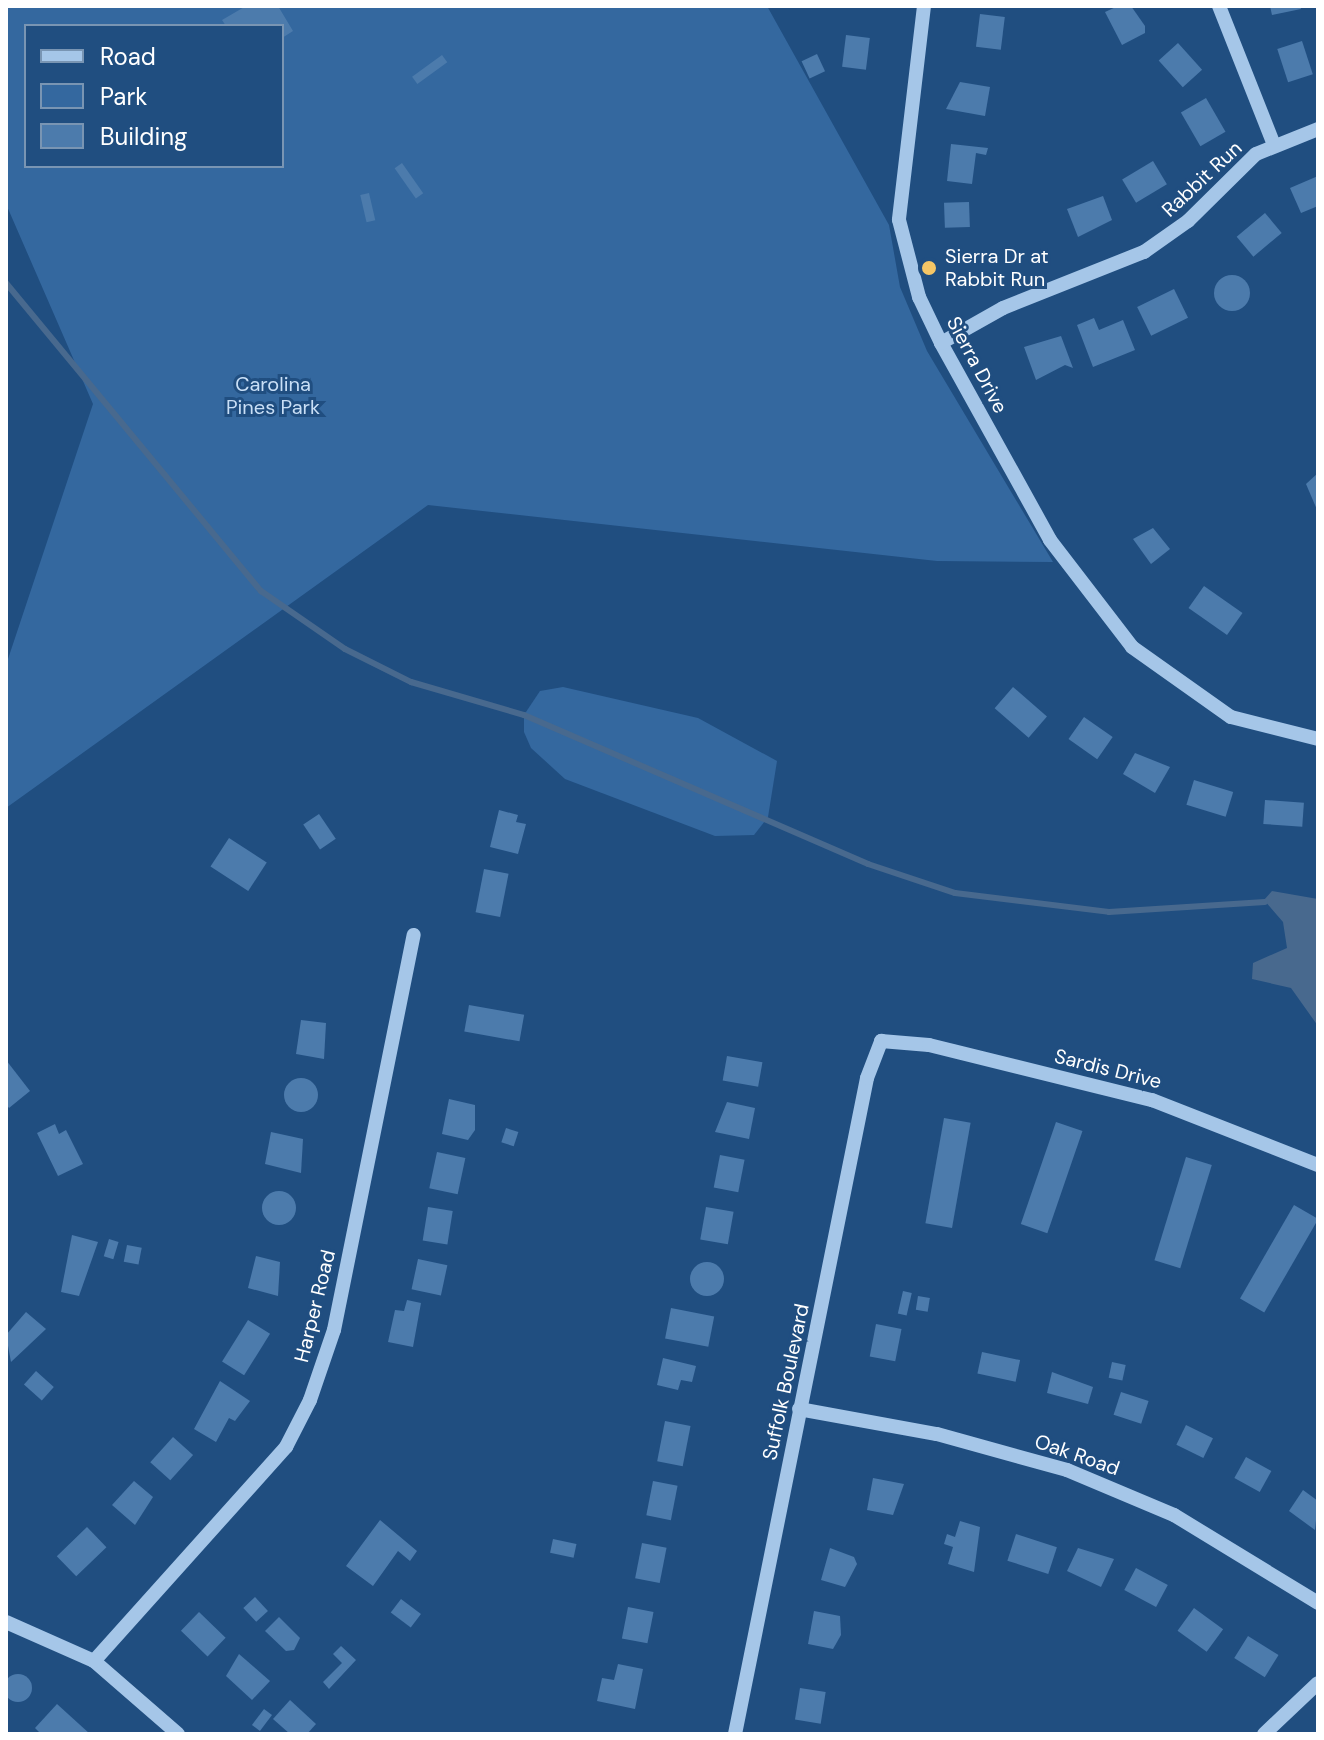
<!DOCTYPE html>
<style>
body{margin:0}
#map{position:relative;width:1324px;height:1740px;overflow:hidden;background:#204e80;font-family:"DM Sans",sans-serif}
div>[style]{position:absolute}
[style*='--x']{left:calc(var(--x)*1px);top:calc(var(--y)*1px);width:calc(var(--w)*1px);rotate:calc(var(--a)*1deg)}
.green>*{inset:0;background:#34689f}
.water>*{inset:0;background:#48698e}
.stream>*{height:6px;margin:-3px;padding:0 3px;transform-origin:3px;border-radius:3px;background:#48698e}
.building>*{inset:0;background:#4c7bac;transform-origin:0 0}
.round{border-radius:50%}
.minor>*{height:14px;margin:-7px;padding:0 7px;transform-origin:7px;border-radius:7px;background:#a5c6e8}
.dots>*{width:22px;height:22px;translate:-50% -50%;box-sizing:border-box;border:4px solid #204e80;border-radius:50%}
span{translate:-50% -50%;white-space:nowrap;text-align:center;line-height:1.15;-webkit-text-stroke:6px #204e80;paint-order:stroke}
.street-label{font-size:20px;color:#fff}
.poi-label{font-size:20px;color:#fff}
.left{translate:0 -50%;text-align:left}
.park-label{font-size:20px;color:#c9dff6}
.frame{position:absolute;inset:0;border:8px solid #fff;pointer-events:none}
.legend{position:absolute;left:24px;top:24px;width:260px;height:144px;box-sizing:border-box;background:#204e80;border:2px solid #7995b3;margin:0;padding:10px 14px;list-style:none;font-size:24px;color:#fff}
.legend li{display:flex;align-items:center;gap:16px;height:40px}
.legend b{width:40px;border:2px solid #7995b3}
</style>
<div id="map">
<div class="green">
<div style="clip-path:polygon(evenodd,6px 6px,767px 6px,889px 225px,900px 287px,927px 351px,1053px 562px,937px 561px,428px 505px,6px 808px,6px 665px,93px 404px,6px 204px,6px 6px,26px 26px,282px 26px,282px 166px,26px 166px,26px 26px)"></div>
<div style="clip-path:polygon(563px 687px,698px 718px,777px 761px,768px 817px,754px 835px,715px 836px,565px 779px,531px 748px,524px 732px,524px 715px,540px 691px)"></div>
</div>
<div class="water">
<div style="clip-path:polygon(1272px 891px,1318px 899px,1318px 1026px,1291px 988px,1252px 979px,1253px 963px,1287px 948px,1283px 922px,1264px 900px)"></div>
</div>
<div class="stream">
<div style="--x:6;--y:283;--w:400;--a:50.4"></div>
<div style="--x:261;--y:591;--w:102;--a:34.6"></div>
<div style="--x:345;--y:649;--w:74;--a:26.6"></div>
<div style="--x:411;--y:682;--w:118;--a:16.3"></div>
<div style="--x:524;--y:715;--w:375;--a:23.4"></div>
<div style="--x:868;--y:864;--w:92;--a:18.4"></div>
<div style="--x:955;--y:893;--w:155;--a:7"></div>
<div style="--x:1109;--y:912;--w:156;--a:-3.7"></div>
</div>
<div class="building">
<div style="clip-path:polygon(246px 6px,278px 6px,293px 31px,282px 38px,282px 26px,226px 26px,222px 20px)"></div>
<div style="clip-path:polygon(1118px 6px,1131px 6px,1145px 26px,1145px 33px,1122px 45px,1105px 12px)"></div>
<div style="clip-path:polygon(1270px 6px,1300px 6px,1301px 9px,1272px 15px)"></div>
<div style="left:980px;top:14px;width:25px;height:33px;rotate:7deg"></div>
<div style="left:846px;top:35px;width:24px;height:32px;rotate:7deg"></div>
<div style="left:1302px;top:41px;width:35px;height:26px;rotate:72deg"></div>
<div style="left:1178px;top:43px;width:36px;height:26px;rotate:48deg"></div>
<div style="left:817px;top:54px;width:19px;height:17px;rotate:65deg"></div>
<div style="left:442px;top:55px;width:9px;height:37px;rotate:54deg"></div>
<div style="clip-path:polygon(960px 82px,990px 87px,985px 116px,946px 109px)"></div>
<div style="left:1206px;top:98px;width:39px;height:29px;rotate:60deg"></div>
<div style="clip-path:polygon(951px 144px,988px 148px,986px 155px,976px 153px,972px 184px,947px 181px)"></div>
<div style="left:1153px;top:161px;width:27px;height:36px;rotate:59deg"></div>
<div style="left:402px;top:163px;width:37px;height:9px;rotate:55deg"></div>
<div style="clip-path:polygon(1318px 176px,1318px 206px,1301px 213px,1290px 188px)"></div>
<div style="left:369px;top:193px;width:28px;height:9px;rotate:77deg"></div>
<div style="clip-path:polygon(1103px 196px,1112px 220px,1078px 237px,1067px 209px)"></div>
<div style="left:969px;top:202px;width:25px;height:25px;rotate:88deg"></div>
<div style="left:1265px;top:213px;width:26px;height:37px;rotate:50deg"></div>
<div class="round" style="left:1214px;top:275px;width:36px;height:36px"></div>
<div style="left:1174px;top:289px;width:32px;height:41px;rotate:64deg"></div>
<div style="clip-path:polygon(1094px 318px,1099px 330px,1123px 320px,1135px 350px,1093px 367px,1077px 325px)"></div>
<div style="clip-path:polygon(1061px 336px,1073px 368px,1065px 365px,1036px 380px,1024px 347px)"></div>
<div style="clip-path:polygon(1318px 473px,1318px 512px,1306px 484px)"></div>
<div style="clip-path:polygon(1153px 528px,1170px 549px,1151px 564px,1133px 539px)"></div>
<div style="left:1204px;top:586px;width:47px;height:27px;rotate:35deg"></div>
<div style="left:1013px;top:687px;width:45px;height:28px;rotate:41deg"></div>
<div style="left:1084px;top:717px;width:35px;height:27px;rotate:35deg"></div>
<div style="clip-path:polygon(1135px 753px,1170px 767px,1155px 793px,1123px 774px)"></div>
<div style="left:1194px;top:780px;width:41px;height:26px;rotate:17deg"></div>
<div style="left:1265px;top:800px;width:39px;height:24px;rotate:4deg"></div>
<div style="clip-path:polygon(499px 810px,518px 815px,516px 822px,526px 824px,518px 854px,490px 847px)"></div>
<div style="left:319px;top:814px;width:30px;height:19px;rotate:56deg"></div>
<div style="left:229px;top:838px;width:45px;height:34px;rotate:33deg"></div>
<div style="left:484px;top:869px;width:25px;height:44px;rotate:11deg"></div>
<div style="left:469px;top:1005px;width:56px;height:27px;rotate:10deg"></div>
<div style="clip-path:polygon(301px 1020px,326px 1023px,324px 1059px,296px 1054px)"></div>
<div style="left:727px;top:1056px;width:36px;height:25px;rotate:10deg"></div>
<div style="clip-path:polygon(6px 1060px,30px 1091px,9px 1108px,6px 1104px)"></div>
<div class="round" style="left:284px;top:1078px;width:34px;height:34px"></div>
<div style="clip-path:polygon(449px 1099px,475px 1105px,475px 1130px,468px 1140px,442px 1134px)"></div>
<div style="clip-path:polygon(727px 1102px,755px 1108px,749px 1139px,715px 1132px)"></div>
<div style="left:944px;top:1118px;width:27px;height:107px;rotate:10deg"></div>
<div style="left:1056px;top:1122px;width:28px;height:108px;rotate:19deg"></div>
<div style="clip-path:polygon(55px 1124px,59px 1134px,66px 1130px,83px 1164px,58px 1176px,37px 1133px)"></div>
<div style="left:506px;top:1128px;width:13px;height:15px;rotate:18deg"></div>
<div style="clip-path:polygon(271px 1132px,303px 1139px,301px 1173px,265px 1164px)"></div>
<div style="left:437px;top:1152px;width:29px;height:37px;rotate:12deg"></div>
<div style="left:720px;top:1155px;width:25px;height:33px;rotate:11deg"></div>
<div style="left:1186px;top:1157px;width:27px;height:108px;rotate:17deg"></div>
<div class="round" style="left:262px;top:1191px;width:34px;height:34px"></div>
<div style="left:1294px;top:1205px;width:28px;height:108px;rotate:30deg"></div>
<div style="left:428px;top:1207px;width:25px;height:34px;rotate:9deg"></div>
<div style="left:706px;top:1207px;width:28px;height:33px;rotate:10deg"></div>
<div style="clip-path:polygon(72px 1235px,98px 1242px,79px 1296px,61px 1292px)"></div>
<div style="left:109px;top:1239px;width:10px;height:18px;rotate:17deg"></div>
<div style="left:127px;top:1245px;width:15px;height:17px;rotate:11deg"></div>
<div style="clip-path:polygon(256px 1256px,280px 1262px,278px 1296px,248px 1288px)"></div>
<div style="left:418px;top:1259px;width:30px;height:31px;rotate:12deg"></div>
<div class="round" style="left:690px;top:1262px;width:34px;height:34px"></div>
<div style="left:903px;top:1291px;width:9px;height:23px;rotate:13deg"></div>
<div style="left:918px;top:1296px;width:12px;height:14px;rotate:9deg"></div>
<div style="clip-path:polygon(407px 1300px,421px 1303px,413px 1347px,388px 1342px,395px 1310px,404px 1311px)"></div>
<div style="left:671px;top:1308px;width:44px;height:31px;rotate:11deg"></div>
<div style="clip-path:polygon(26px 1312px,46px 1329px,11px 1362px,6px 1335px)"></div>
<div style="left:248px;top:1320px;width:26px;height:49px;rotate:32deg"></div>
<div style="left:876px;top:1324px;width:26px;height:33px;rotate:11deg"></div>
<div style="left:982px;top:1352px;width:39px;height:22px;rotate:12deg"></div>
<div style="clip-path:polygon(663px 1358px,696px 1366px,692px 1382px,681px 1380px,678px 1390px,657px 1385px)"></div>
<div style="left:1112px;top:1362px;width:14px;height:16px;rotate:12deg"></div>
<div style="left:36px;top:1371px;width:24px;height:18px;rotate:42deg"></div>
<div style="clip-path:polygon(1052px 1372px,1093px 1387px,1088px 1404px,1047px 1393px)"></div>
<div style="clip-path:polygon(220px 1381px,250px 1401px,235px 1421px,229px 1418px,216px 1442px,194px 1429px)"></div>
<div style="left:1121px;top:1392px;width:29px;height:24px;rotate:18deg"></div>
<div style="left:665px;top:1421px;width:26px;height:41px;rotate:11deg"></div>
<div style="left:1186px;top:1425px;width:30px;height:22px;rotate:26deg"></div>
<div style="left:173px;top:1437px;width:27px;height:34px;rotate:42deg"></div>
<div style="left:1246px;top:1457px;width:29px;height:24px;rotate:29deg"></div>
<div style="clip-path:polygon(873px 1478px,904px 1484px,893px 1515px,867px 1510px)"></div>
<div style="clip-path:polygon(134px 1481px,153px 1497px,135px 1525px,112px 1505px)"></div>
<div style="left:653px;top:1481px;width:25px;height:35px;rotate:11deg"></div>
<div style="clip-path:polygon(1303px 1490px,1318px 1501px,1315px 1530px,1289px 1511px)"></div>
<div style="clip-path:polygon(380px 1520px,417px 1551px,410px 1561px,398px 1551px,373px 1586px,346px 1566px)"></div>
<div style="clip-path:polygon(960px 1521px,980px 1527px,974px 1572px,948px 1564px,953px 1547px,944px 1544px,947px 1534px,955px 1537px)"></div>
<div style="left:87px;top:1527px;width:28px;height:42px;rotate:46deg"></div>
<div style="left:1016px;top:1534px;width:43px;height:28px;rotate:18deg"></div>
<div style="left:553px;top:1539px;width:24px;height:14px;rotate:12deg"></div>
<div style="left:642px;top:1543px;width:25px;height:36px;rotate:11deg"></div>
<div style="clip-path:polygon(830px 1548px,854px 1557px,857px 1564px,845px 1587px,821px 1580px)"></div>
<div style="clip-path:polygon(1078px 1548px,1114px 1559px,1101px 1587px,1067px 1571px)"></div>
<div style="left:1136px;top:1568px;width:36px;height:25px;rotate:28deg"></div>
<div style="left:255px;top:1597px;width:19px;height:16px;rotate:47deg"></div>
<div style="left:401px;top:1599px;width:25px;height:17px;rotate:37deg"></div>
<div style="left:628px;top:1607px;width:26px;height:32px;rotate:11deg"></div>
<div style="left:1194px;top:1608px;width:36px;height:28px;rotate:36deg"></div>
<div style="clip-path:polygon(814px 1611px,840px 1616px,841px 1635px,833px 1649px,808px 1644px)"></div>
<div style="left:199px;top:1612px;width:37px;height:26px;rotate:44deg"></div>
<div style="clip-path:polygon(279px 1617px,300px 1638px,294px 1650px,286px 1651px,265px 1631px)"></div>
<div style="left:1248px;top:1636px;width:36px;height:26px;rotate:32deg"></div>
<div style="clip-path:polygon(341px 1646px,356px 1660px,329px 1689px,323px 1682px,342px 1663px,333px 1654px)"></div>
<div style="clip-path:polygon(239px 1654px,270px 1681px,252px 1700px,226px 1676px)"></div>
<div style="clip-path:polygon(618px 1664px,643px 1669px,635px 1709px,597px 1701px,602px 1678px,614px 1680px)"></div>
<div class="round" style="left:4px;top:1674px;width:28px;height:28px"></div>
<div style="left:800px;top:1688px;width:26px;height:32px;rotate:9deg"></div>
<div style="clip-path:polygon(290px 1700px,316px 1724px,307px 1734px,290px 1734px,273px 1719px)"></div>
<div style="clip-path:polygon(57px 1704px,90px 1734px,41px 1734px,35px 1728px)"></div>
<div style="left:264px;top:1709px;width:10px;height:20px;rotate:37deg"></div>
</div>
<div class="minor">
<div style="--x:924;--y:6;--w:215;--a:96.7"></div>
<div style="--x:899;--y:220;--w:80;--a:75.4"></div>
<div style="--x:919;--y:297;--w:51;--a:64.4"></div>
<div style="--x:941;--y:343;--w:225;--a:61"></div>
<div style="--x:1050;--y:540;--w:135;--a:52.5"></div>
<div style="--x:1132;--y:647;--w:121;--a:35.3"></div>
<div style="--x:1231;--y:717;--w:90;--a:14.2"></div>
<div style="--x:1219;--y:6;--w:149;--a:68.4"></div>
<div style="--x:941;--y:343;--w:71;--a:-29.4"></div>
<div style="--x:1003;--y:308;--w:152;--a:-21.7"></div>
<div style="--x:1144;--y:252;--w:54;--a:-35.2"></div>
<div style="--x:1188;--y:221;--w:95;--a:-44.6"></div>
<div style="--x:1256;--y:154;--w:67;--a:-22"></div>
<div style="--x:799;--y:1409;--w:140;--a:10.3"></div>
<div style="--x:937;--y:1434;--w:135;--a:15.5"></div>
<div style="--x:1067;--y:1470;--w:116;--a:22.8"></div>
<div style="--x:1174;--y:1515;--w:169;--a:31.4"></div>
<div style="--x:6;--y:1622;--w:96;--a:23.9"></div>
<div style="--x:94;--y:1661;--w:111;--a:41"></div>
<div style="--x:94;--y:1661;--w:288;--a:-48.1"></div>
<div style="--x:286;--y:1447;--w:53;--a:-62.9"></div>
<div style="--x:310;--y:1400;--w:74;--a:-71.1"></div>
<div style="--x:334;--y:1330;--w:403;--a:-78.6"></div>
<div style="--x:735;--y:1734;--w:669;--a:-78.62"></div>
<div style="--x:867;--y:1078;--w:40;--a:-69"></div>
<div style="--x:881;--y:1041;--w:48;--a:4.8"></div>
<div style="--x:929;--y:1045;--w:230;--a:13.9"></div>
<div style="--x:1152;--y:1100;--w:178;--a:21.4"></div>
<div style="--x:1264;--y:1734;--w:74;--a:-43.4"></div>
</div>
<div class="dots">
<div style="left:929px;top:268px;background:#f5c666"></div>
</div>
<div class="street-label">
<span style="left:1202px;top:179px;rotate:-43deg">Rabbit Run</span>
<span style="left:977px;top:365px;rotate:62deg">Sierra Drive</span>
<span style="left:1108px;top:1069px;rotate:14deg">Sardis Drive</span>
<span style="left:315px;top:1306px;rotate:-76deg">Harper Road</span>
<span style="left:786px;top:1382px;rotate:-78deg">Suffolk Boulevard</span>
<span style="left:1077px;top:1455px;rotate:19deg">Oak Road</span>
</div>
<div class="poi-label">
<span class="left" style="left:945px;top:268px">Sierra Dr at<br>Rabbit Run</span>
</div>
<div class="park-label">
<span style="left:273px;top:396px">Carolina<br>Pines Park</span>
</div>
<div class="frame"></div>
<ul class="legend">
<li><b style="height:10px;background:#a5c6e8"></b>Road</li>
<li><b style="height:22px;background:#34689f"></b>Park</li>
<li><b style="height:22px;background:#4c7bac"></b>Building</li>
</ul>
</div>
